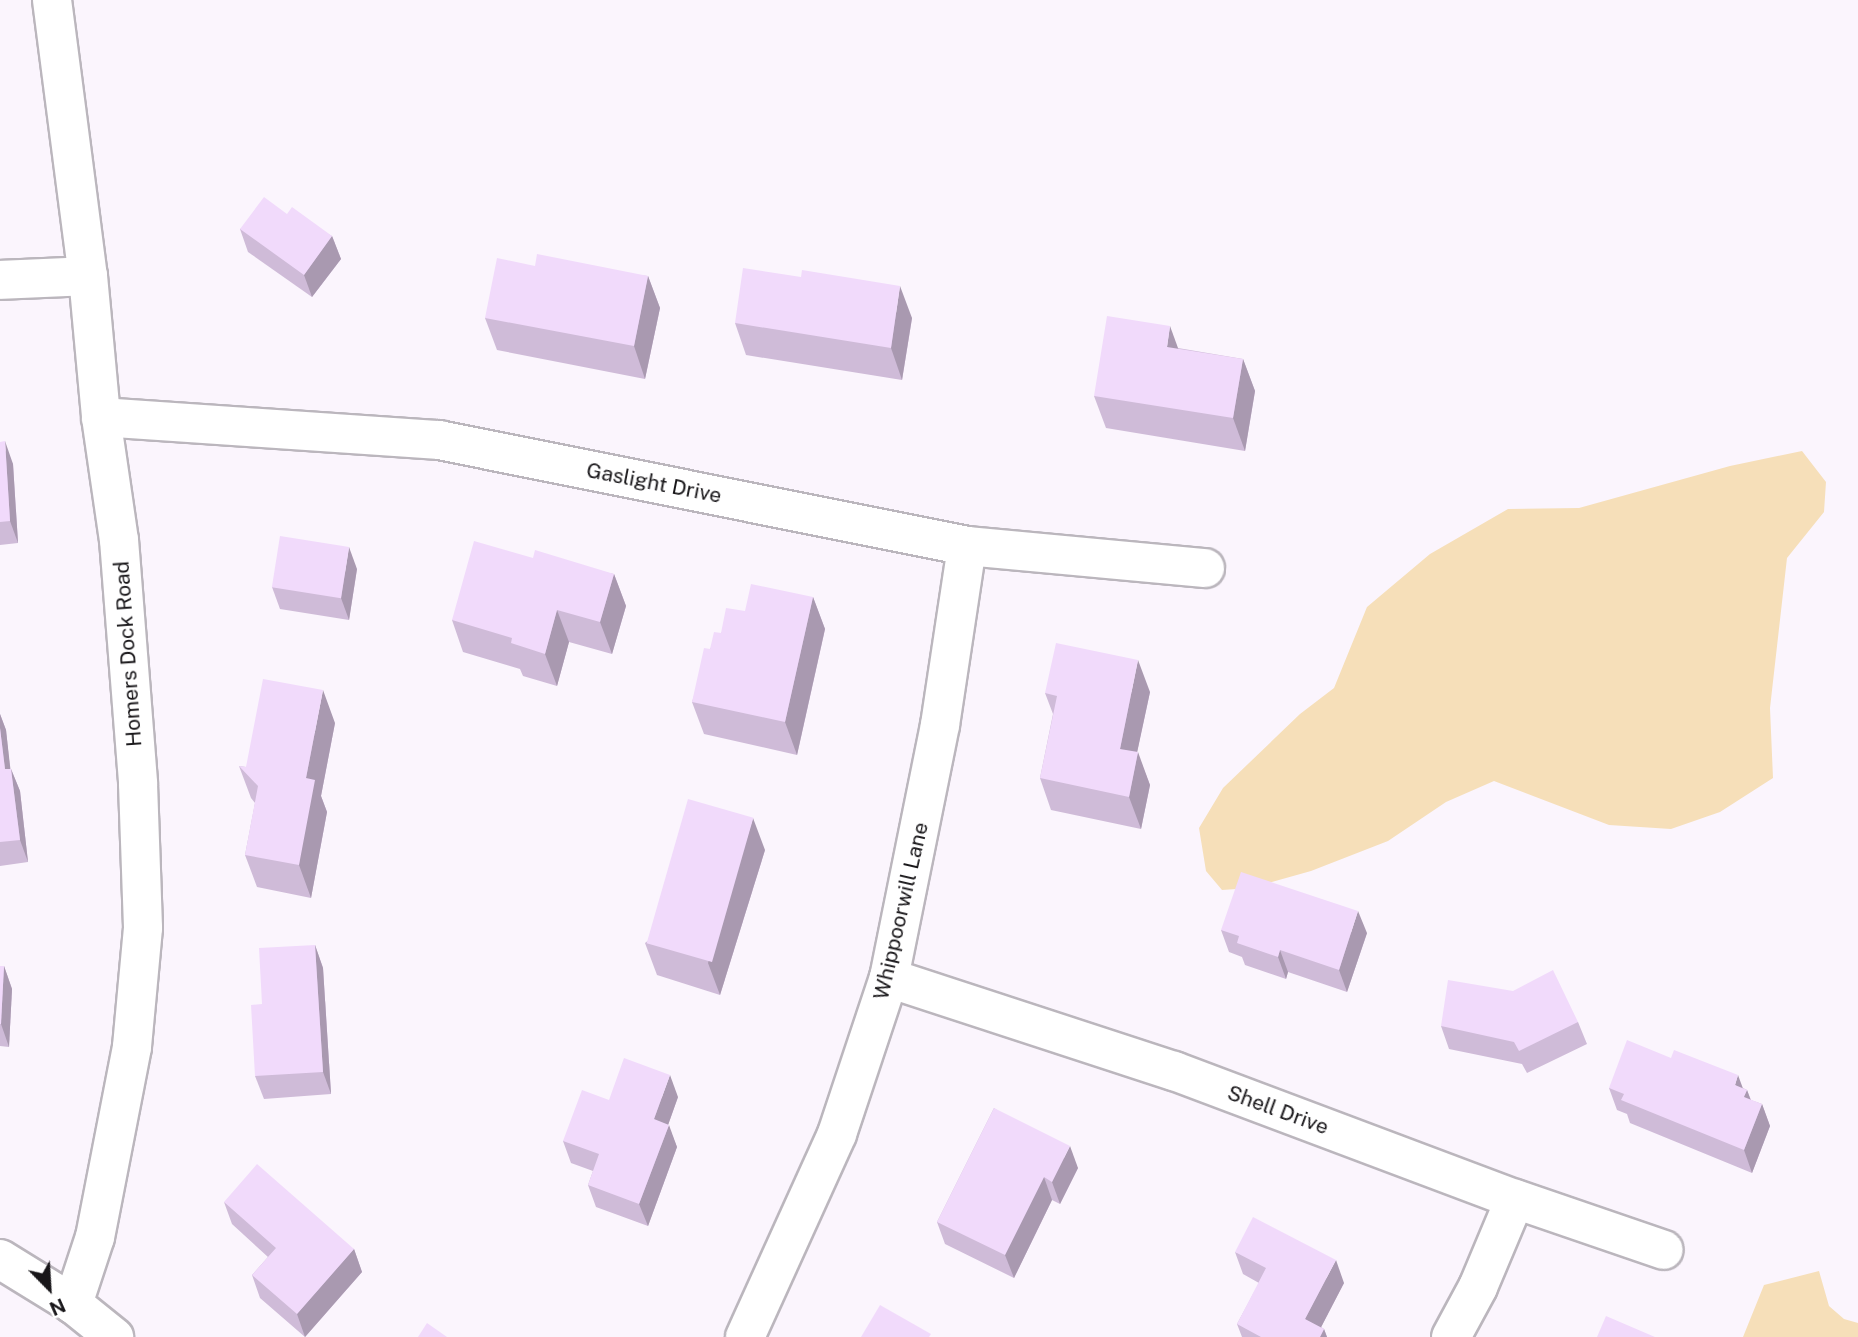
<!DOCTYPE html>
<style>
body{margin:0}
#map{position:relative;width:1858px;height:1337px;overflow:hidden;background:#fbf5fd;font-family:"Public Sans",sans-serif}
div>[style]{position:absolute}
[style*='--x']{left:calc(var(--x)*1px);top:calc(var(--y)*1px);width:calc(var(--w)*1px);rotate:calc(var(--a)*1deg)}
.green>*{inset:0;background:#f6dfb9}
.roads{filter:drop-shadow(2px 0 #bbb6bd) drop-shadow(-2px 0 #bbb6bd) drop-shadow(0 2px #bbb6bd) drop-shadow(0 -2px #bbb6bd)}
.street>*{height:38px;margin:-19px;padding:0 19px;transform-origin:19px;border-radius:19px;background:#fff}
.wall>*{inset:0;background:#cfbbd8}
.shaded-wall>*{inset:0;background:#a999b0}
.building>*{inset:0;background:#f1dafb;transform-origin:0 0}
span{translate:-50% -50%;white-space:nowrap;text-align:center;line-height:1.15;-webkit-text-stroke:6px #fff;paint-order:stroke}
.street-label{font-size:21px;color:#181619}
.north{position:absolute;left:14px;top:1253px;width:70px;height:70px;-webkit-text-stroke:5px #fff;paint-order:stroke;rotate:156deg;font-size:19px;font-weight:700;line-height:28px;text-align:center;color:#181619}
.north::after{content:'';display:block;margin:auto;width:24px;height:32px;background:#181619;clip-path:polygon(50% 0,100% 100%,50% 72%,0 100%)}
</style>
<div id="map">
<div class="green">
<div style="clip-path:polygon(1802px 451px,1826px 482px,1824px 512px,1787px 558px,1770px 708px,1773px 778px,1720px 812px,1671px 829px,1609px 825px,1494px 781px,1446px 802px,1388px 841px,1311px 871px,1251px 888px,1222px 890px,1206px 871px,1199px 828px,1223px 788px,1300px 714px,1334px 688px,1367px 607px,1430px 554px,1508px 509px,1579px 508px,1730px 466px)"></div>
<div style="clip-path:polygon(1819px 1271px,1829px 1306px,1844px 1319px,1858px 1323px,1858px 1337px,1743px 1337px,1764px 1285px)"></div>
</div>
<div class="roads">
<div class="street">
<div style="--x:52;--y:0;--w:278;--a:82.6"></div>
<div style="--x:88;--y:276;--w:142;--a:84.7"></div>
<div style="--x:101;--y:417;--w:124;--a:81.7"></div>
<div style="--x:119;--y:540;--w:245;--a:85.5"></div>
<div style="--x:138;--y:784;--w:144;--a:88"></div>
<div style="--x:143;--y:928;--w:120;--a:95.3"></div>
<div style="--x:132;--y:1047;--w:194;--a:101"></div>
<div style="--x:95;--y:1237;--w:71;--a:108.2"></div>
<div style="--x:0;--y:280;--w:88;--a:-2.6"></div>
<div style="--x:101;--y:417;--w:339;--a:3.9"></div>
<div style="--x:439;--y:440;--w:539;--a:11.35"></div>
<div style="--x:967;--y:546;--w:239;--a:5.3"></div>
<div style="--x:889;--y:978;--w:300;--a:18.1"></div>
<div style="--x:1174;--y:1071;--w:364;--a:20.6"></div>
<div style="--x:1515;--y:1199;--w:157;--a:18.9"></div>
<div style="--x:0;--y:1259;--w:86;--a:31.7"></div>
<div style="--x:73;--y:1304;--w:53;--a:38.8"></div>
<div style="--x:745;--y:1337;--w:223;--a:-65.6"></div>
<div style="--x:837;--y:1134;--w:164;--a:-71.6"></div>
<div style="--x:889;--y:978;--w:258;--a:-78.6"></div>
<div style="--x:940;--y:725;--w:181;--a:-81.4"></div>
<div style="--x:1451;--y:1337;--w:57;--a:-61.6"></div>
<div style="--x:1478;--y:1287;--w:95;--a:-67.2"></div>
</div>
</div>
<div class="wall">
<div style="clip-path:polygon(287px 214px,332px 236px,341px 259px,312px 297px,248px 252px,240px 229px)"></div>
<div style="clip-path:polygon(535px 266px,648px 276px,660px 308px,645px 379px,497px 350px,485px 318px)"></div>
<div style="clip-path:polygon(801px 277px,912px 318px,902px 380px,746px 355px,735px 323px)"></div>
<div style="clip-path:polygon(1178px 348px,1243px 359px,1255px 391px,1245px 451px,1106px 428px,1094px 396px)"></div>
<div style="clip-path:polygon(0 442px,13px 464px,18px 543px,0 545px)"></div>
<div style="clip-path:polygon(533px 558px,614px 574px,626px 606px,612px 654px,569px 642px,557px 686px,523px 676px,520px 669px,463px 652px,452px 620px)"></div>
<div style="clip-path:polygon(357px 569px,349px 620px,280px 609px,272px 587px)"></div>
<div style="clip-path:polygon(813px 597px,825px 629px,797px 755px,704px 734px,692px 702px,710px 649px,721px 633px,745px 611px)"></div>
<div style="clip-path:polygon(1150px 692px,1137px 752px,1150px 785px,1141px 829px,1051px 810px,1040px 778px,1053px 714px,1045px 693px)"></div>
<div style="clip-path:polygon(0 714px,6px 730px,10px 769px,11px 769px,20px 791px,28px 862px,0 866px)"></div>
<div style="clip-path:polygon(335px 723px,321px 796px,327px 812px,311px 898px,257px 887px,245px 855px,255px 803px,251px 798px,239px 766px,246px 767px)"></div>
<div style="clip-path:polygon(765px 850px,720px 995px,657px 975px,645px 943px)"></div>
<div style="clip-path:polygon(1221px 930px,1367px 933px,1347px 992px,1288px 972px,1286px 979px,1245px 965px,1242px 957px,1229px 952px)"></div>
<div style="clip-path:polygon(315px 945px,323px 968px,331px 1094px,264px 1099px,255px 1076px,262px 1004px)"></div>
<div style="clip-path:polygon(0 966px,4px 966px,12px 989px,9px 1047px,0 1046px)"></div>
<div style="clip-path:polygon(1578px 1022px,1587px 1044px,1527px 1073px,1522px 1064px,1449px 1049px,1441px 1026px)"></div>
<div style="clip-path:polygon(1609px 1088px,1743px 1088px,1747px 1090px,1751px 1100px,1762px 1104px,1770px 1126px,1752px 1173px,1630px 1123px,1627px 1114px,1617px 1110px)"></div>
<div style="clip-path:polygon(678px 1097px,668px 1125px,677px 1147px,648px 1226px,596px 1207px,588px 1185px,593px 1171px,571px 1163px,563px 1141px,609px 1100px)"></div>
<div style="clip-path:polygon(994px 1108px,1078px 1168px,1060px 1204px,1052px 1200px,1014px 1278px,945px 1244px,937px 1222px)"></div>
<div style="clip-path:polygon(224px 1202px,354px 1249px,362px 1272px,305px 1337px,260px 1298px,252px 1275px,268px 1257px,232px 1224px)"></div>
<div style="clip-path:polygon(1235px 1252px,1344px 1283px,1321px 1327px,1324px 1329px,1327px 1337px,1242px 1337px,1237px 1324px,1259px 1283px,1243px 1274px)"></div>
</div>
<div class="shaded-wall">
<div style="clip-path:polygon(332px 236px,341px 259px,312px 297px,304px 275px)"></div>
<div style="clip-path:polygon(648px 276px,660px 308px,645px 379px,634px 346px)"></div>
<div style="clip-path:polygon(900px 286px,912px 318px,902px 380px,891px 348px)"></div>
<div style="clip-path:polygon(1170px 326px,1182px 359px,1167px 347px)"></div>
<div style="clip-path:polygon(1243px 359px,1255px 391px,1245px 451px,1233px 418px)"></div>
<div style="clip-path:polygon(5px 441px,13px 464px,18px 543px,10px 521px)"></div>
<div style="clip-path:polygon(349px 547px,357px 569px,349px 620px,341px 598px)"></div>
<div style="clip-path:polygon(614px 574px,626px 606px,612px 654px,600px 622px)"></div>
<div style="clip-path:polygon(813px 597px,825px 629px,797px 755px,785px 722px)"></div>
<div style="clip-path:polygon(557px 610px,569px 642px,557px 686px,545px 654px)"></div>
<div style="clip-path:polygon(1138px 660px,1150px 692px,1131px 781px,1120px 749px)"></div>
<div style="clip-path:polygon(323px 690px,335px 723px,321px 796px,327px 812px,311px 898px,299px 865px,306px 778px)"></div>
<div style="clip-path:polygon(0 714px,6px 730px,13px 792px,5px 769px,0 728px)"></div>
<div style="clip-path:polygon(1138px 752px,1150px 785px,1141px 829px,1129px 797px)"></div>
<div style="clip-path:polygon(11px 769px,20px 791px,28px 862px,20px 840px)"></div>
<div style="clip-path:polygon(753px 818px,765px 850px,720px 995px,708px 963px)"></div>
<div style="clip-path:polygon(1358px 911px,1367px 933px,1347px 992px,1339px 970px)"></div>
<div style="clip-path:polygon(315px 945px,323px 968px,331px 1094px,323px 1072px)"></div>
<div style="clip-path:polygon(1280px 950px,1288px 972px,1286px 979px,1278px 957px)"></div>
<div style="clip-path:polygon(4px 966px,12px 989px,9px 1047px,1px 1024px)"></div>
<div style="clip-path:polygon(670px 1075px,678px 1097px,662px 1142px,654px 1119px)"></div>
<div style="clip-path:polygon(1738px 1075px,1745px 1094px,1747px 1090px,1755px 1112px,1735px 1085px)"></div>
<div style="clip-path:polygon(1762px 1104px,1770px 1126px,1752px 1173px,1744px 1150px)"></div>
<div style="clip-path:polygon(669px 1125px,677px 1147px,648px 1226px,639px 1204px)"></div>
<div style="clip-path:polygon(1070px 1146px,1078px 1168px,1060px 1204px,1052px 1182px)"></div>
<div style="clip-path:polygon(1044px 1177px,1052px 1200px,1014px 1278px,1005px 1255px)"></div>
<div style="clip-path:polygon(354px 1249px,362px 1272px,305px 1337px,297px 1314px)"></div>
<div style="clip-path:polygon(1336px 1260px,1344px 1283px,1316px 1337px,1305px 1319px)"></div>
<div style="clip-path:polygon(1324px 1329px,1327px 1337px,1320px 1337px)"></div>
</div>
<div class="building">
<div style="clip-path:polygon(264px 197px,287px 214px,292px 207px,332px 236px,304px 275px,240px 229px)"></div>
<div style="clip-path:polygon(537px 254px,648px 276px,634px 346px,485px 318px,497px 258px,535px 266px)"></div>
<div style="clip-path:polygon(743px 268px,801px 277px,802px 270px,900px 286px,891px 348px,735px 323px)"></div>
<div style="clip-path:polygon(1107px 316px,1170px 326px,1167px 347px,1243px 359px,1233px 418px,1094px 396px)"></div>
<div style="clip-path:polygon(5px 441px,10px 521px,0 522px,0 442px)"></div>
<div style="left:280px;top:536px;width:70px;height:52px;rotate:9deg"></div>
<div style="clip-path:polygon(474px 541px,533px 558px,535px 550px,614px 574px,600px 622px,557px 610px,545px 654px,511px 643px,512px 638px,452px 620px)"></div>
<div style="clip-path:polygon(751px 584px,813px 597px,785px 722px,692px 702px,704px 648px,710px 649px,714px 632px,721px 633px,726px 608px,745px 611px)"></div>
<div style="clip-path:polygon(1056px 643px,1138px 660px,1120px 749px,1138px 752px,1129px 797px,1040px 778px,1057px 696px,1045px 693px)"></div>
<div style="clip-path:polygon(263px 679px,323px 690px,306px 778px,315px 780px,299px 865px,245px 855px,258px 786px,239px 766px,246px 767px)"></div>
<div style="clip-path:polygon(0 728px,5px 769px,11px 769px,20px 840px,0 842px)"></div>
<div style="left:688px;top:799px;width:68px;height:150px;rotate:16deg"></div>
<div style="clip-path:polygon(1241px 872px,1358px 911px,1339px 970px,1280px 950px,1278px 957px,1237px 943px,1239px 936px,1221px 930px)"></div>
<div style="clip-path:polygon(315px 945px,323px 1072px,255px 1076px,251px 1005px,262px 1004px,259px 948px)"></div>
<div style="clip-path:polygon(0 966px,4px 966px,1px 1024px,0 1024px)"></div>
<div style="clip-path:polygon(1553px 970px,1578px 1022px,1519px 1051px,1514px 1042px,1441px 1026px,1448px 980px,1513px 991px)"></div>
<div style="clip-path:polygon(1627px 1040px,1671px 1058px,1674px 1050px,1738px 1075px,1735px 1085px,1747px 1090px,1744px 1097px,1762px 1104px,1744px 1150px,1621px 1100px,1624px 1094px,1609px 1088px)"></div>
<div style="clip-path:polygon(624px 1058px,670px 1075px,654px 1119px,669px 1125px,639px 1204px,588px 1185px,599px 1154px,563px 1141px,582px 1090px,609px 1100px)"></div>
<div style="clip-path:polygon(994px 1108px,1070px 1146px,1052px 1182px,1044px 1177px,1005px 1255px,937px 1222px)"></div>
<div style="clip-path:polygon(257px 1164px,354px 1249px,297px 1314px,252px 1275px,276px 1248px,224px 1202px)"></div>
<div style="clip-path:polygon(1253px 1217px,1336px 1260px,1305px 1319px,1324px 1329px,1320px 1337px,1261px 1337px,1237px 1324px,1266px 1268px,1235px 1252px)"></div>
<div style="clip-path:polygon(880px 1305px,931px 1334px,929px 1337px,861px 1337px)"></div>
<div style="clip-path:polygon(1606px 1316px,1655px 1337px,1597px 1337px)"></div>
<div style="clip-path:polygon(427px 1323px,447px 1337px,418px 1337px)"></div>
</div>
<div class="street-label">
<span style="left:654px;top:483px;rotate:11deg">Gaslight Drive</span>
<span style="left:128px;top:654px;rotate:-94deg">Homers Dock Road</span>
<span style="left:901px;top:911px;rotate:-77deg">Whippoorwill Lane</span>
<span style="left:1278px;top:1110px;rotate:20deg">Shell Drive</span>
</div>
<div class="north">N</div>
</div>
